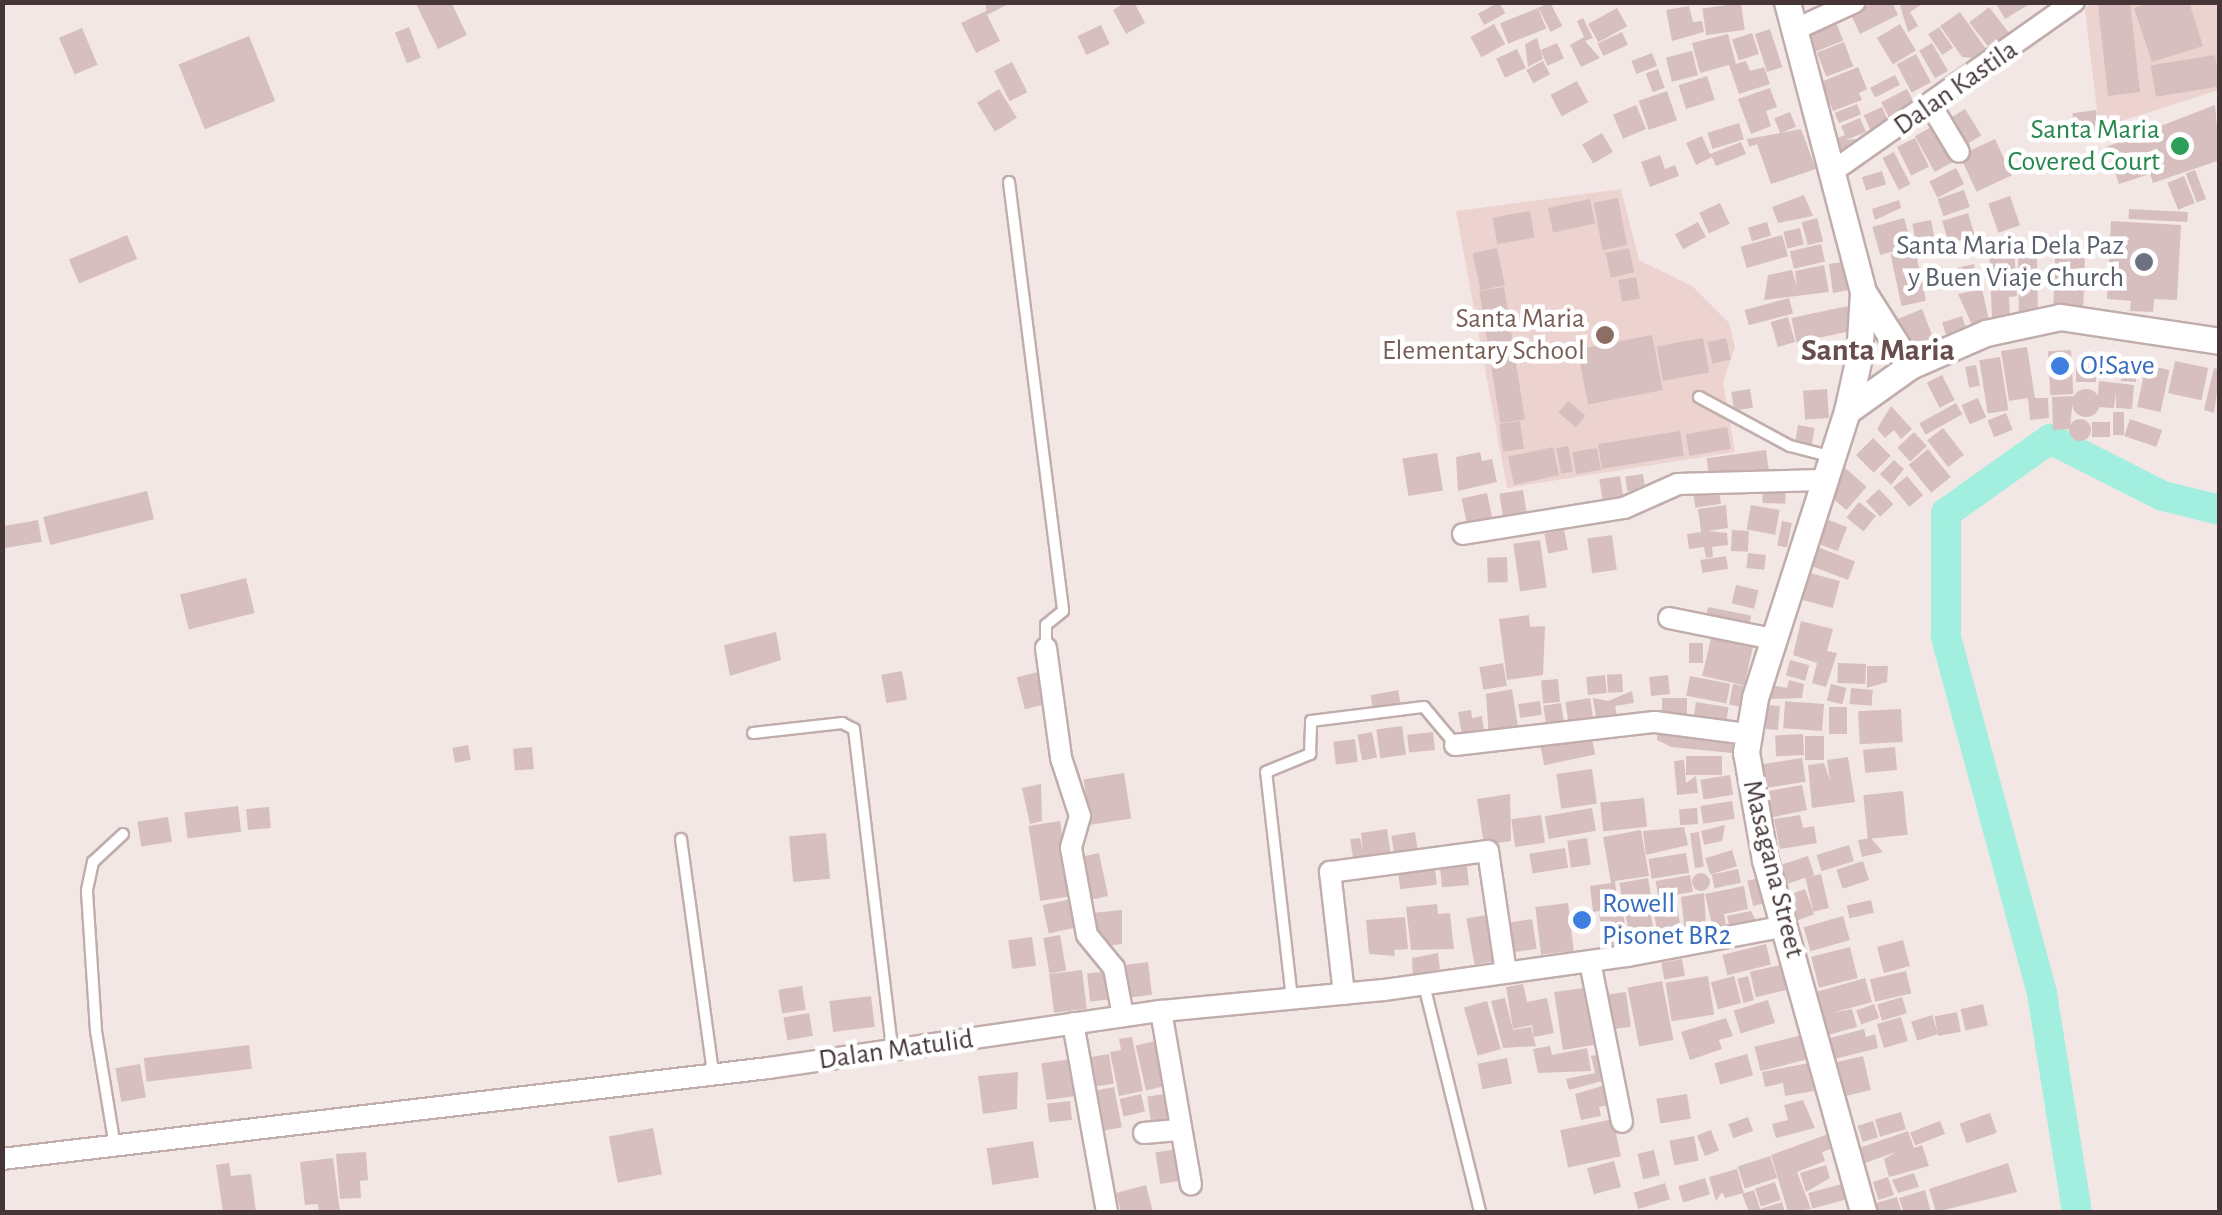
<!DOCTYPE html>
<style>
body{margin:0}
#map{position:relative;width:2222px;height:1215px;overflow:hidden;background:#f3e7e6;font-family:"Alegreya Sans",sans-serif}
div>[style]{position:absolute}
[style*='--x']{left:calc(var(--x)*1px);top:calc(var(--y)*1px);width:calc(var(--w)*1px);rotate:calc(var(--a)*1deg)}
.education>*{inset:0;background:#ecd3d0}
.river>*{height:30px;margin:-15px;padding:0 15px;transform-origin:15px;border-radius:15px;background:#a3efdf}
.building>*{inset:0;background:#d7bfbf;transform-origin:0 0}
.round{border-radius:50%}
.roads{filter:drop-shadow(2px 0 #c1adac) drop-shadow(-2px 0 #c1adac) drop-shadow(0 2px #c1adac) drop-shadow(0 -2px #c1adac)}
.service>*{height:10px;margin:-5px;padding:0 5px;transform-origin:5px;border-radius:5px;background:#fff}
.minor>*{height:20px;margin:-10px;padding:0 10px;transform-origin:10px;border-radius:10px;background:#fff}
.tertiary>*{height:25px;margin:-12.5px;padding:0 12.5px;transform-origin:12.5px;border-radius:12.5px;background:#fff}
.dots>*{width:28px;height:28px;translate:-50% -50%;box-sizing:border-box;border:5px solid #fff;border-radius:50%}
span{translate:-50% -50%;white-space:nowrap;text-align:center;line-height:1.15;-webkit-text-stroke:9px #fff;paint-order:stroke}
.street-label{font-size:28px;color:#453536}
.leisure-label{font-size:28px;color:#27864d}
.right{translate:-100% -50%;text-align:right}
.worship-label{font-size:28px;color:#5b616d}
.education-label{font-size:28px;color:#785e54}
.shop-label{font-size:28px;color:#366cbe}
.left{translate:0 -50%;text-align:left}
.quarter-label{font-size:32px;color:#684d4d;font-weight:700}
.frame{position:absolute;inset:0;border:5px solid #453536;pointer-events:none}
</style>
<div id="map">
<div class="education">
<div style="clip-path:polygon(2093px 2px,2219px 3px,2219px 90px,2099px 128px,2085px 9px)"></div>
<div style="clip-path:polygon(1621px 189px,1639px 260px,1692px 286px,1729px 323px,1735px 347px,1723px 382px,1735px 452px,1507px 488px,1456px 211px)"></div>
</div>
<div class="river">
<div style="--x:2077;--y:1212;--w:222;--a:-99.1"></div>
<div style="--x:2042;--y:993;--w:370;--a:-105.1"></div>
<div style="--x:1946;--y:636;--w:123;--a:-90"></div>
<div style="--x:1946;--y:513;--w:128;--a:-35.4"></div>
<div style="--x:2050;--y:439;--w:127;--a:26.8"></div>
<div style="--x:2163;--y:496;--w:59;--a:13.8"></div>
</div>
<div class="building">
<div style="clip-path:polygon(415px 2px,451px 2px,467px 35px,438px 49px)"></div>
<div style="clip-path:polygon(986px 2px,1012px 2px,987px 15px,1000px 41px,976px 53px,961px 23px,986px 11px)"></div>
<div style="clip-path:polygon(1127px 2px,1134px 2px,1145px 23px,1126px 34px,1113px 10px)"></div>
<div style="left:1499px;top:2px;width:13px;height:24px;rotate:61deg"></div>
<div style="left:1550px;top:2px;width:27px;height:13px;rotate:63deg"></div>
<div style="clip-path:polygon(1875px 2px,1892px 2px,1898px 15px,1860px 34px,1851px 15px)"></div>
<div style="clip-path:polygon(1899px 2px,1925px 2px,1910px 12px,1918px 26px,1908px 32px)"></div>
<div style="clip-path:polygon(1995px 2px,2033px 2px,2005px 19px)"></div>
<div style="clip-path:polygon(2122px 2px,2130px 2px,2140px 92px,2108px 96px,2098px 5px)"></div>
<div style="clip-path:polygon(2152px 2px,2189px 2px,2203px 46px,2152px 62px,2134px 8px)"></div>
<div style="left:1741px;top:3px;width:27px;height:39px;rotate:82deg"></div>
<div style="clip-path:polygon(1689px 6px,1693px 22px,1702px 21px,1704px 32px,1672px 41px,1666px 10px)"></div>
<div style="left:1989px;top:7px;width:37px;height:25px;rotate:52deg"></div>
<div style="left:1538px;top:8px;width:22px;height:41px;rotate:68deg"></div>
<div style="left:1617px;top:8px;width:21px;height:33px;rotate:61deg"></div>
<div style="clip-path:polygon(1960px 12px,1986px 49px,1973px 58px,1962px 57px,1940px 26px)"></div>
<div style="clip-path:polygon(1583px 18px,1593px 38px,1585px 41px,1600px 58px,1581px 67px,1570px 45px,1584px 37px,1577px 21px)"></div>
<div style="left:1835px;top:20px;width:22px;height:34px;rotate:68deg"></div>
<div style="left:1494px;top:24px;width:23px;height:27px;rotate:61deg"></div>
<div style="left:1900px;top:24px;width:31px;height:27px;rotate:59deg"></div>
<div style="left:1101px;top:25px;width:21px;height:26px;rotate:65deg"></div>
<div style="left:409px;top:27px;width:33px;height:15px;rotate:69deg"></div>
<div style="left:1939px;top:27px;width:25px;height:13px;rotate:56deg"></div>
<div style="left:82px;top:28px;width:40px;height:25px;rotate:67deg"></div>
<div style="left:1770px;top:29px;width:40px;height:16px;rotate:72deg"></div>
<div style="left:1622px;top:32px;width:14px;height:27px;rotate:65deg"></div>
<div style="left:1752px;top:33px;width:22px;height:21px;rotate:72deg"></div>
<div style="clip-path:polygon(1728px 34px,1736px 64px,1746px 61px,1750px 71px,1764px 67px,1770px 84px,1739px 94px,1729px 65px,1700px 73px,1692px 43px)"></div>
<div style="left:249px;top:36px;width:70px;height:76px;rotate:68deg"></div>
<div style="clip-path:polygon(1537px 38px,1543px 59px,1528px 67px,1525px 44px)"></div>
<div style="left:1844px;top:42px;width:26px;height:29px;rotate:69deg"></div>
<div style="left:1557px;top:43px;width:17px;height:18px;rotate:66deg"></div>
<div style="left:1932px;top:43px;width:32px;height:15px;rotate:60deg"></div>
<div style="left:1517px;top:49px;width:21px;height:23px;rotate:65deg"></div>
<div style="left:1692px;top:51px;width:25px;height:27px;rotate:76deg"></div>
<div style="left:1652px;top:53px;width:14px;height:22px;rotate:69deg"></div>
<div style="left:1916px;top:54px;width:32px;height:22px;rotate:62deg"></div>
<div style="left:2215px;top:55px;width:32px;height:65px;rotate:81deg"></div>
<div style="left:1543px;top:61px;width:15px;height:19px;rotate:62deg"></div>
<div style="left:1012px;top:62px;width:34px;height:20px;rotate:63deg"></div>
<div style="clip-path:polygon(1858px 67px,1867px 89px,1859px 93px,1862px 100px,1833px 111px,1821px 82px)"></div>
<div style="left:1658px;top:69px;width:20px;height:13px;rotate:70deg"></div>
<div style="left:1895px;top:75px;width:11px;height:28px;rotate:63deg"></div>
<div style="left:1707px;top:76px;width:25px;height:30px;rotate:72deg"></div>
<div style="left:1577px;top:81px;width:24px;height:30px;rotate:62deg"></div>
<div style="clip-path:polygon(1770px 88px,1777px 107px,1766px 111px,1771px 126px,1751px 134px,1738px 99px)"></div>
<div style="left:999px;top:89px;width:34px;height:26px;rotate:58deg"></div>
<div style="left:1907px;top:89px;width:22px;height:29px;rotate:63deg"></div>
<div style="left:1667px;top:91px;width:31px;height:30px;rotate:71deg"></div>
<div style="left:1857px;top:104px;width:11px;height:24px;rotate:68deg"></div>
<div style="left:1636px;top:105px;width:26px;height:25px;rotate:67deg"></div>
<div style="clip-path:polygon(2215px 105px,2220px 160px,2153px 183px,2150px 174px,2119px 184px,2106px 147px)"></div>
<div style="left:1882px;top:107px;width:22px;height:20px;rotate:66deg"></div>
<div style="left:1965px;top:109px;width:31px;height:26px;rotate:58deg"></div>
<div style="left:2096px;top:110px;width:28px;height:24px;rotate:82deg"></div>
<div style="left:1790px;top:112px;width:16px;height:17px;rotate:68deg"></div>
<div style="clip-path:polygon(1860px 118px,1866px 132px,1846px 140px,1855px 139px,1860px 148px,1840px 158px,1832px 140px,1845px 135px,1841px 126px)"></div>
<div style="left:1739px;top:123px;width:17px;height:33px;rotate:73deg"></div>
<div style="left:1935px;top:125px;width:41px;height:23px;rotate:61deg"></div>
<div style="clip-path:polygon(1801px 129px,1816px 169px,1771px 184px,1757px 144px,1749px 147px,1747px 139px)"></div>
<div style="left:1602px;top:133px;width:22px;height:23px;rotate:60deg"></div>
<div style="clip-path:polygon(1702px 136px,1710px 154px,1741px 142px,1746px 154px,1716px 166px,1712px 157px,1696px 165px,1686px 143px)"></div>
<div style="left:1915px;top:138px;width:32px;height:20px;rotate:64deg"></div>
<div style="left:1995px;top:139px;width:40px;height:39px;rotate:65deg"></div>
<div style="left:1894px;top:152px;width:36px;height:13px;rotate:63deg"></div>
<div style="clip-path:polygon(1660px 155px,1665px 169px,1675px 165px,1679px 176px,1650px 187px,1641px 162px)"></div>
<div style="left:1956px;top:168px;width:18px;height:30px;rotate:63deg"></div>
<div style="left:2195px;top:170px;width:31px;height:10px;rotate:69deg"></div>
<div style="left:1882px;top:171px;width:14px;height:21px;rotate:73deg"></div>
<div style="left:2184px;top:176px;width:29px;height:18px;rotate:68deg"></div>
<div style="left:1964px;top:190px;width:18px;height:28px;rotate:71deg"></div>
<div style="clip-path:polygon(1804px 195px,1813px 216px,1778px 223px,1772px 207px)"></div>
<div style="left:2010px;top:196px;width:31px;height:23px;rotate:71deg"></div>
<div style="left:1618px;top:198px;width:48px;height:25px;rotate:79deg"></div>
<div style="left:1590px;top:199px;width:25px;height:43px;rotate:78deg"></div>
<div style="clip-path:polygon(1899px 200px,1901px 208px,1875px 220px,1872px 209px)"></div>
<div style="left:1720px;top:203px;width:23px;height:23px;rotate:65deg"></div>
<div style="left:2129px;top:209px;width:59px;height:10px;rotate:3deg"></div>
<div style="left:1530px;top:211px;width:27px;height:38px;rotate:80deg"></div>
<div style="left:1968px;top:213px;width:24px;height:27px;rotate:73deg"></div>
<div style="left:1817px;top:218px;width:24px;height:16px;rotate:75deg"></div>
<div style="left:1904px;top:218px;width:29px;height:33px;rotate:74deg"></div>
<div style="left:1931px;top:220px;width:26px;height:19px;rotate:79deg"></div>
<div style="clip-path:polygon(2111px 221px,2181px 225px,2177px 300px,2154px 299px,2153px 312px,2130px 311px,2131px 301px,2107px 299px)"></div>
<div style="left:1698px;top:222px;width:17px;height:26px;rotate:62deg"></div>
<div style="left:1767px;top:222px;width:14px;height:20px;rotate:73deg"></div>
<div style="left:1800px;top:228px;width:17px;height:17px;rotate:77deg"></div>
<div style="left:127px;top:235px;width:26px;height:63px;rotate:67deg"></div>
<div style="left:1782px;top:235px;width:22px;height:43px;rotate:74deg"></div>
<div style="left:1821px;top:244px;width:18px;height:32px;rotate:77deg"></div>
<div style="left:1497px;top:248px;width:38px;height:25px;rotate:78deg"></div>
<div style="left:1629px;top:248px;width:25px;height:24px;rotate:78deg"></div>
<div style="clip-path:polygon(2014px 248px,2017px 296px,2009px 297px,2010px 316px,1992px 317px,1989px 250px)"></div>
<div style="left:1915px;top:249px;width:53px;height:25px;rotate:78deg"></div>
<div style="left:2055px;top:257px;width:30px;height:48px;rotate:2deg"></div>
<div style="left:2037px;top:258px;width:57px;height:19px;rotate:89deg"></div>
<div style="clip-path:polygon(1842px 262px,1848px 290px,1833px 293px,1829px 264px)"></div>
<div style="left:1974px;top:264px;width:22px;height:16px;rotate:77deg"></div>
<div style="clip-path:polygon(1824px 265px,1829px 292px,1764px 300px,1768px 275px,1792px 270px,1797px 287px,1795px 271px)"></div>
<div style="left:1636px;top:277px;width:22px;height:18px;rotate:80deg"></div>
<div style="left:1504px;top:287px;width:134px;height:25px;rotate:81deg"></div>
<div style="clip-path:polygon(1982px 289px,1989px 321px,1972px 325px,1958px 294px)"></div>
<div style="left:1789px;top:298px;width:16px;height:46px;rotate:75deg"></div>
<div style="left:1848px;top:306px;width:25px;height:58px;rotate:78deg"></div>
<div style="clip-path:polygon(1922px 309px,1934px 340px,1908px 355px,1895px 320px)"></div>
<div style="left:1962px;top:316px;width:22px;height:21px;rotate:72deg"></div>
<div style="left:1788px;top:317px;width:26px;height:18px;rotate:74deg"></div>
<div style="left:1652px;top:335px;width:56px;height:76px;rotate:79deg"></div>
<div style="left:1703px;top:338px;width:35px;height:47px;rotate:80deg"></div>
<div style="left:1726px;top:338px;width:22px;height:19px;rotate:77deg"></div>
<div style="clip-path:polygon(2027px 347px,2035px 398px,2048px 398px,2049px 418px,2030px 420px,2028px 398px,2009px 401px,2001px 351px)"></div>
<div style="left:2071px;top:350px;width:44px;height:23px;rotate:87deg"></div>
<div style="left:2105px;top:353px;width:13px;height:20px"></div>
<div style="left:2000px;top:357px;width:54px;height:21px;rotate:81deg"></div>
<div style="left:2175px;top:361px;width:34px;height:33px;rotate:12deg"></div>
<div style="left:1976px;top:365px;width:21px;height:11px;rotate:79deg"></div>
<div style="left:2122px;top:365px;width:15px;height:16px;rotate:4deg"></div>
<div style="left:2146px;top:365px;width:24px;height:43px;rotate:12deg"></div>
<div style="left:2076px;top:367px;width:20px;height:15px"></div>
<div style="clip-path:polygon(2214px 368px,2220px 370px,2214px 413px,2204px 410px)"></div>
<div style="left:1942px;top:375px;width:28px;height:17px;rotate:63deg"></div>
<div style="clip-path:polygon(2099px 381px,2134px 385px,2132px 409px,2116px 408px,2116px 392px,2114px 408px,2097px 407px)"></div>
<div class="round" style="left:2072px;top:389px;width:28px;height:28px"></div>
<div style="left:1750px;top:389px;width:19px;height:19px;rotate:81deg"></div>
<div style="left:1827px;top:389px;width:29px;height:24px;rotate:86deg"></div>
<div style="clip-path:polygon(2073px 396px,2070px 429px,2053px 430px,2052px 397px)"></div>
<div style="left:1978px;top:398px;width:21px;height:18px;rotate:67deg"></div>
<div style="left:1568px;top:401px;width:23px;height:15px;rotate:40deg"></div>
<div style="left:1956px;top:403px;width:13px;height:42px;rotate:61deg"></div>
<div style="clip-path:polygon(1891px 406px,1912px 429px,1901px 439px,1894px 430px,1885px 438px,1877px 429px)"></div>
<div style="left:2113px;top:412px;width:11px;height:23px"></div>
<div style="left:2006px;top:413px;width:18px;height:20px;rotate:68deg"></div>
<div class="round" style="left:2069px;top:419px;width:22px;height:22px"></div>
<div style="left:2130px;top:419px;width:34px;height:18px;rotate:19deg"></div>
<div style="left:1520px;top:421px;width:28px;height:21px;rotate:82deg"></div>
<div style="left:2092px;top:422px;width:18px;height:15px"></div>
<div style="left:1798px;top:425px;width:17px;height:19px;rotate:10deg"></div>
<div style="left:1727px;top:427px;width:22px;height:42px;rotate:80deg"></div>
<div style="left:1943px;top:428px;width:34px;height:20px;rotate:52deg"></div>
<div style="left:1680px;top:431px;width:25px;height:83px;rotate:81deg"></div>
<div style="left:1914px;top:432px;width:19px;height:23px;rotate:47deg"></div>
<div style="left:1873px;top:438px;width:25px;height:24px;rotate:45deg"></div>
<div style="left:1568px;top:446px;width:26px;height:12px;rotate:79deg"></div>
<div style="left:1553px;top:447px;width:29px;height:46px;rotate:78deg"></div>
<div style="left:1597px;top:448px;width:22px;height:25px;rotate:80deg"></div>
<div style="left:1928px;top:449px;width:36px;height:25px;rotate:51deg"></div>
<div style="left:1766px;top:450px;width:21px;height:60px;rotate:82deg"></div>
<div style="clip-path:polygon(1480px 452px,1482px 461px,1492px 459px,1497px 482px,1458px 491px,1456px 457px)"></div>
<div style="left:1437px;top:453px;width:38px;height:35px;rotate:81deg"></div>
<div style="clip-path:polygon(1894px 460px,1904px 469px,1891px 485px,1880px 474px)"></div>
<div style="left:1844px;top:467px;width:30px;height:31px;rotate:41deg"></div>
<div style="left:1643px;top:474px;width:15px;height:18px;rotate:82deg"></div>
<div style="left:1620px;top:476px;width:24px;height:21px;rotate:81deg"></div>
<div style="left:1907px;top:476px;width:25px;height:18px;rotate:50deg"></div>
<div style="left:1718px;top:484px;width:20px;height:26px;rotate:81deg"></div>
<div style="left:1763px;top:484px;width:23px;height:19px;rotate:2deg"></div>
<div style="left:1879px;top:489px;width:21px;height:18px;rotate:47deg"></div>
<div style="left:1523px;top:490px;width:25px;height:24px;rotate:81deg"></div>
<div style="left:147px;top:491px;width:29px;height:107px;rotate:76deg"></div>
<div style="left:1487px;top:493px;width:25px;height:26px;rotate:78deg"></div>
<div style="left:1859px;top:502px;width:22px;height:20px;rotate:39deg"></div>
<div style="clip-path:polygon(1726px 505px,1728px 528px,1708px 531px,1727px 533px,1728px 545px,1712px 547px,1713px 557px,1706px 558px,1704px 547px,1689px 549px,1687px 534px,1701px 532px,1698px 509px)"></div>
<div style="left:1751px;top:505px;width:29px;height:25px;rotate:10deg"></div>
<div style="left:1821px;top:517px;width:28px;height:26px;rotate:21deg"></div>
<div style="left:38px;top:520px;width:22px;height:37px;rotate:80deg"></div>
<div style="left:1782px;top:521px;width:10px;height:25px;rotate:11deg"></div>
<div style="left:1564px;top:530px;width:20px;height:20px;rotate:79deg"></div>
<div style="left:1732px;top:530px;width:17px;height:21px;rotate:3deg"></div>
<div style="left:1612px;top:535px;width:35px;height:25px;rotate:82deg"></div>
<div style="left:1540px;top:540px;width:48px;height:27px;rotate:82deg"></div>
<div style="left:1815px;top:546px;width:43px;height:20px;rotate:21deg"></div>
<div style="left:1748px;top:553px;width:18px;height:15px;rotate:6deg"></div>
<div style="left:1726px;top:556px;width:13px;height:26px;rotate:81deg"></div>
<div style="left:1507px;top:557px;width:25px;height:20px;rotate:88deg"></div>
<div style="left:1810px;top:573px;width:31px;height:28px;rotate:15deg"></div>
<div style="left:246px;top:578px;width:36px;height:68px;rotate:76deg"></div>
<div style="left:1736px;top:585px;width:23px;height:19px;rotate:13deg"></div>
<div style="left:1708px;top:607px;width:44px;height:15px;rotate:11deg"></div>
<div style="clip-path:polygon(1529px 615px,1530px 627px,1545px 626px,1543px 675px,1507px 680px,1499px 619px)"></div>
<div style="clip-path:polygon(1801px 621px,1833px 629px,1827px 651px,1837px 653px,1826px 687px,1812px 683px,1817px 663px,1793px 655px)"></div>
<div style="left:1713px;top:629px;width:43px;height:48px;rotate:13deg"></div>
<div style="clip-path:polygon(776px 632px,781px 660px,730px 676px,724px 645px)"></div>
<div style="left:1689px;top:643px;width:14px;height:20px"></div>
<div style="left:1790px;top:660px;width:20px;height:16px;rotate:15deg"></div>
<div style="left:1503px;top:663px;width:23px;height:24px;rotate:80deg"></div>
<div style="left:1838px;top:663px;width:28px;height:20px;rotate:2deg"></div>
<div style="clip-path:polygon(1867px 666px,1888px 666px,1887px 682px,1867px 688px)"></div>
<div style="left:902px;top:671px;width:29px;height:21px;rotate:80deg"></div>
<div style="left:1042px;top:671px;width:33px;height:26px;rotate:76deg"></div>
<div style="left:1622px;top:674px;width:18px;height:15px;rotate:87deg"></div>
<div style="left:1605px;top:675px;width:18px;height:19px;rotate:84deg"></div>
<div style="left:1668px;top:675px;width:19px;height:19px;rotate:84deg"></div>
<div style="left:1690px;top:676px;width:41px;height:20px;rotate:11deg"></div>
<div style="left:1558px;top:679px;width:23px;height:17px;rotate:85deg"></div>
<div style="clip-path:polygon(1789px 680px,1804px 684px,1802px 698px,1769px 699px,1771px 685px,1787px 688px)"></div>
<div style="left:1733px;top:684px;width:15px;height:21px;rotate:11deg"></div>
<div style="left:1831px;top:684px;width:16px;height:17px;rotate:14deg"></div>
<div style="left:1851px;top:688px;width:22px;height:16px;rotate:5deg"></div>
<div style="clip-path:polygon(1512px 689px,1519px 733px,1489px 738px,1486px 694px)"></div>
<div style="left:1398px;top:690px;width:16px;height:28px;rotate:79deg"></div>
<div style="clip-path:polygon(1632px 691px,1634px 703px,1615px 706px,1618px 720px,1597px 724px,1593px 698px,1608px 701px)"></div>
<div style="left:1590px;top:698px;width:26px;height:25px;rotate:81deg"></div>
<div style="left:1662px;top:698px;width:25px;height:22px"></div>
<div style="left:1540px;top:701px;width:14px;height:22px;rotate:82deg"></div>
<div style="left:1696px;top:702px;width:33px;height:22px;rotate:9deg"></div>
<div style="left:1561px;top:703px;width:25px;height:18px;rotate:81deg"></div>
<div style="left:1824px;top:704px;width:27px;height:39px;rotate:94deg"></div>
<div style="left:1768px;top:705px;width:12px;height:24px;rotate:5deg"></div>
<div style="left:1829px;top:707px;width:18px;height:27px"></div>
<div style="left:1901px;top:709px;width:33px;height:43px;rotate:87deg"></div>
<div style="clip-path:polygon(1471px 710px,1472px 718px,1482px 716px,1485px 737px,1463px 741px,1458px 712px)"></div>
<div style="clip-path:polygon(1658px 724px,1734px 731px,1732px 753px,1671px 747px,1657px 740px)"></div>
<div style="left:1402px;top:726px;width:29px;height:26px;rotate:82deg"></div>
<div style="left:1590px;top:730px;width:25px;height:52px;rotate:78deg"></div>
<div style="left:1372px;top:732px;width:26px;height:15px;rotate:79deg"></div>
<div style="left:1433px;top:732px;width:18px;height:26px;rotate:84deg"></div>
<div style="left:1803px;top:734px;width:21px;height:28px;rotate:87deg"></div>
<div style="left:1805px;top:736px;width:19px;height:24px"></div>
<div style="left:1355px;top:739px;width:23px;height:22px;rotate:83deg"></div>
<div style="left:468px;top:745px;width:15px;height:16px;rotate:79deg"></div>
<div style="left:532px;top:747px;width:22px;height:19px;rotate:85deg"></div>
<div style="left:1895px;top:747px;width:23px;height:32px;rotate:85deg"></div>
<div style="left:1686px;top:756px;width:36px;height:19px"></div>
<div style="clip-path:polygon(1848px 757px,1855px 802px,1812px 808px,1808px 765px,1824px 763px,1830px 780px,1827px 760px)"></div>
<div style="left:1802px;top:758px;width:24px;height:42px;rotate:81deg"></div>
<div style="clip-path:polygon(1684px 760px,1686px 783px,1696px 776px,1698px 793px,1677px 795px,1674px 761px)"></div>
<div style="left:1592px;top:769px;width:35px;height:36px;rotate:82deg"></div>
<div style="left:1124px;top:773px;width:46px;height:41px;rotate:81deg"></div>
<div style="left:1730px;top:775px;width:20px;height:30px;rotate:81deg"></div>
<div style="clip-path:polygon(1041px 784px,1042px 821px,1030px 824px,1022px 788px)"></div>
<div style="clip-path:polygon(1802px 785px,1807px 810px,1769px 818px,1769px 791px)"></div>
<div style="left:1903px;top:791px;width:44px;height:40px;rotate:84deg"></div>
<div style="clip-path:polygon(1510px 794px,1511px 841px,1484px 845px,1477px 799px)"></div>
<div style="left:1644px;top:798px;width:29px;height:44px;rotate:84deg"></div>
<div style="left:1732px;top:801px;width:18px;height:32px;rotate:81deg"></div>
<div style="left:238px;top:806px;width:26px;height:54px;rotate:83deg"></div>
<div style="left:269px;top:807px;width:21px;height:23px;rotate:85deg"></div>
<div style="left:1592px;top:808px;width:23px;height:48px;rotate:80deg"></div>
<div style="left:1697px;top:808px;width:16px;height:18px;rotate:86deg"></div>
<div style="left:1541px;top:815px;width:28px;height:30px;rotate:82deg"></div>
<div style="clip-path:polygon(1800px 815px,1803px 828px,1814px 826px,1817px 843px,1780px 849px,1774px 819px)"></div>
<div style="left:168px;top:817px;width:25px;height:31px;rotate:81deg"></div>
<div style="left:1060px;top:821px;width:76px;height:32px;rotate:81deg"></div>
<div style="clip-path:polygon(1725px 825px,1722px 841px,1704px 845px,1701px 831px)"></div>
<div style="clip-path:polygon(1684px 827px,1688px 845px,1646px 855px,1643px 831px)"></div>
<div style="clip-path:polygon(1387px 829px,1391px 856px,1353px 858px,1350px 839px,1360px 838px,1363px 851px,1361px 833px)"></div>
<div style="clip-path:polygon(1641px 830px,1649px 876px,1615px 881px,1618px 908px,1593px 912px,1590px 886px,1611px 883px,1603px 837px)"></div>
<div style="left:1415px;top:832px;width:19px;height:24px;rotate:81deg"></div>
<div style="left:1699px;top:832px;width:35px;height:9px;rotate:82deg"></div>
<div style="left:826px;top:833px;width:46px;height:37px;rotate:85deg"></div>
<div style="left:1587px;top:838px;width:27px;height:20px;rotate:82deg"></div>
<div style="clip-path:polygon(1871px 838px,1883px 852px,1862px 857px,1858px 840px)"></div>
<div style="left:1849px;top:845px;width:17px;height:34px;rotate:73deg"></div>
<div style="left:1565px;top:848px;width:20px;height:36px;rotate:81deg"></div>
<div style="left:1732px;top:850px;width:17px;height:28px;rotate:73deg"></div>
<div style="left:1099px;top:853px;width:44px;height:26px;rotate:78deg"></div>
<div style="left:1686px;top:853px;width:20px;height:38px;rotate:81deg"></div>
<div style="left:1808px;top:856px;width:20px;height:30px;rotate:72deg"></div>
<div style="left:1434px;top:861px;width:24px;height:37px;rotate:83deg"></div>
<div style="left:1863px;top:861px;width:20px;height:28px;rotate:72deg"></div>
<div style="left:1467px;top:864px;width:21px;height:27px;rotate:85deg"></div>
<div style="left:1738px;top:869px;width:14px;height:27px;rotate:78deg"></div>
<div class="round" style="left:1692px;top:873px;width:18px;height:18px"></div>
<div style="left:1821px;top:874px;width:35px;height:16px;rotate:77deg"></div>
<div style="left:1690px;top:875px;width:17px;height:35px;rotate:80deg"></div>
<div style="left:1648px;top:878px;width:23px;height:29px;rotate:80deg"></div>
<div style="left:1759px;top:878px;width:26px;height:12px;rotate:77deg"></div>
<div style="clip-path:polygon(1744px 886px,1748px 909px,1724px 914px,1727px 930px,1714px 933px,1705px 894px)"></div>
<div style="left:1805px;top:889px;width:27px;height:21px;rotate:70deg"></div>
<div style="clip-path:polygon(1704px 893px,1707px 940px,1686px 944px,1681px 897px)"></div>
<div style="left:1675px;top:897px;width:46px;height:24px;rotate:79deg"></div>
<div style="left:1071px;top:899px;width:29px;height:29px;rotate:78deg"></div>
<div style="left:1871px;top:900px;width:13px;height:25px;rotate:77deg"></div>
<div style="left:1568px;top:903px;width:48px;height:33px;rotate:83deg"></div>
<div style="clip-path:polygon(1437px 904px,1438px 914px,1450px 913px,1454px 949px,1411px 950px,1406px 907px)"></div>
<div style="left:1649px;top:905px;width:37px;height:25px;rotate:79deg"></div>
<div style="clip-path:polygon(1122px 910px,1122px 944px,1097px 947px,1092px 913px)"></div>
<div style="left:1623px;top:911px;width:36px;height:24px;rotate:82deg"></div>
<div style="clip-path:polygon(1751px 911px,1760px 928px,1731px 934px,1727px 916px)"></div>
<div style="left:1492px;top:914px;width:47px;height:26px;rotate:80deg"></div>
<div style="left:1843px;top:916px;width:25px;height:41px;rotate:74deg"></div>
<div style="clip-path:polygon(1405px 917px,1408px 949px,1394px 950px,1395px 956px,1369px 954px,1366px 920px)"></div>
<div style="left:1532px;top:919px;width:30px;height:26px;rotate:81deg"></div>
<div style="left:1060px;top:935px;width:36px;height:17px;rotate:80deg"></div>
<div style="left:1032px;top:937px;width:29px;height:24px;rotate:82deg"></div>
<div style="left:1903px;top:940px;width:27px;height:27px;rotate:75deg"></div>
<div style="left:1766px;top:944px;width:21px;height:45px;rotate:76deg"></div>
<div style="left:1850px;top:947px;width:32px;height:40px;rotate:76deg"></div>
<div style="clip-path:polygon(1438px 953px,1440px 969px,1413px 978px,1412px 958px)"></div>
<div style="left:1682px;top:959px;width:17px;height:21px;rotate:80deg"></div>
<div style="left:1148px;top:962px;width:33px;height:26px;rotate:83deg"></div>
<div style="left:1784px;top:964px;width:26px;height:35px;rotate:77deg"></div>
<div style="left:1082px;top:970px;width:39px;height:33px;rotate:83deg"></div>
<div style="left:1112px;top:971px;width:28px;height:25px;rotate:84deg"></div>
<div style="left:1906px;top:971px;width:23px;height:37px;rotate:77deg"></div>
<div style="left:1708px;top:976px;width:39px;height:43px;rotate:81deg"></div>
<div style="left:1734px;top:976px;width:28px;height:24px;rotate:75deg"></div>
<div style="left:1748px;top:976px;width:25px;height:11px;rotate:76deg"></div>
<div style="clip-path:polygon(1865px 978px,1872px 1002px,1832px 1013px,1852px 1009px,1857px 1027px,1828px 1035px,1816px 992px)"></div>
<div style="left:1662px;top:981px;width:60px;height:35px;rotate:79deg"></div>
<div style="clip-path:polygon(1523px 984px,1527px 1002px,1547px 998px,1554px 1033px,1534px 1037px,1532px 1025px,1513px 1029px,1506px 987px)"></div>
<div style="left:802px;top:986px;width:24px;height:24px;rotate:81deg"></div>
<div style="clip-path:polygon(1583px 988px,1599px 1044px,1563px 1050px,1554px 992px)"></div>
<div style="left:1626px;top:992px;width:35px;height:24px;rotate:82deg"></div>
<div style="left:871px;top:996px;width:31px;height:42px;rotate:83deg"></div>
<div style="left:1902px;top:997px;width:17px;height:26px;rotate:73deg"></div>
<div style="clip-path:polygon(1505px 998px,1513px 1030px,1531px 1027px,1536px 1046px,1503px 1048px,1491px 1001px)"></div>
<div style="left:1768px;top:1000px;width:24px;height:36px;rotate:73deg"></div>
<div style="left:1487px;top:1001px;width:50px;height:24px;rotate:74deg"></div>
<div style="left:1874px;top:1004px;width:15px;height:19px;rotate:70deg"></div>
<div style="left:1983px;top:1004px;width:22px;height:23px;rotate:77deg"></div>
<div style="left:1957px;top:1012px;width:20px;height:23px;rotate:79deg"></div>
<div style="left:809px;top:1013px;width:23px;height:26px;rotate:80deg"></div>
<div style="left:1932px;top:1015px;width:20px;height:22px;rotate:72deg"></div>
<div style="left:1901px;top:1017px;width:25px;height:25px;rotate:74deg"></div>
<div style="clip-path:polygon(1726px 1018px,1733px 1036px,1719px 1040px,1722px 1049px,1690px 1060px,1681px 1032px)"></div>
<div style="clip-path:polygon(1864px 1029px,1866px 1037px,1875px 1034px,1878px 1048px,1835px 1059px,1830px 1038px)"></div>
<div style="left:1802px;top:1035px;width:25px;height:49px;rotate:76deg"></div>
<div style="clip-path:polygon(1132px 1037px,1143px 1091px,1119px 1096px,1110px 1052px,1121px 1050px,1119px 1039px)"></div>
<div style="left:1160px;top:1040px;width:46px;height:25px;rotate:77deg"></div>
<div style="left:249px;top:1045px;width:24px;height:106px;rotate:83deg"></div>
<div style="clip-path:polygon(1550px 1046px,1552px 1055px,1587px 1048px,1591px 1071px,1538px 1073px,1533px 1049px)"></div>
<div style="left:1109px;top:1054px;width:30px;height:27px;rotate:81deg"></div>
<div style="clip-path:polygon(1602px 1054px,1609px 1079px,1569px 1090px,1566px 1079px,1595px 1073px,1591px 1056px)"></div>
<div style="left:1747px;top:1054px;width:22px;height:34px;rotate:74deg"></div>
<div style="left:1863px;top:1056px;width:35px;height:27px;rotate:77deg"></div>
<div style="left:1507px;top:1058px;width:26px;height:30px;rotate:79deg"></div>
<div style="left:1072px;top:1059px;width:37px;height:31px;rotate:82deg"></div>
<div style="clip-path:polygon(1809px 1063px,1814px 1091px,1785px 1096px,1783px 1083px,1765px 1087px,1762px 1072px)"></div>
<div style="left:140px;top:1064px;width:34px;height:25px;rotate:80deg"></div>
<div style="clip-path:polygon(1018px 1072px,1017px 1109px,983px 1114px,978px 1076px)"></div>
<div style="clip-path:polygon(1605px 1085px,1610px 1105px,1599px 1107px,1601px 1116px,1581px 1120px,1575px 1094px)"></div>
<div style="left:1114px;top:1087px;width:41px;height:24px;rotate:79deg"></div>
<div style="left:1172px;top:1093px;width:30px;height:25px;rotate:82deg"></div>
<div style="left:1141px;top:1094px;width:18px;height:22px;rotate:77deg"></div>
<div style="left:1687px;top:1094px;width:25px;height:31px;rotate:81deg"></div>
<div style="clip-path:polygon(1803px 1100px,1815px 1128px,1776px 1138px,1772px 1124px,1788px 1120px,1784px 1105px)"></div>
<div style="left:1070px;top:1101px;width:19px;height:23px;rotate:84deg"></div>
<div style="left:1901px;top:1112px;width:18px;height:27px;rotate:74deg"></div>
<div style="left:1990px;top:1113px;width:21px;height:32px;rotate:71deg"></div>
<div style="left:1748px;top:1117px;width:15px;height:21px;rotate:70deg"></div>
<div style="left:1613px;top:1119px;width:38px;height:54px;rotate:78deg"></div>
<div style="left:1873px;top:1121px;width:17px;height:16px;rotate:73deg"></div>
<div style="left:1940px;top:1121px;width:14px;height:32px;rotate:69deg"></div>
<div style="left:653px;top:1128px;width:47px;height:45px;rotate:79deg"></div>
<div style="left:1711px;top:1130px;width:22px;height:15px;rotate:69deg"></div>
<div style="clip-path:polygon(1908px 1131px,1914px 1148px,1922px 1145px,1929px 1166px,1889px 1177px,1884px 1159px,1896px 1152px,1865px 1163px,1859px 1148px)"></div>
<div style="clip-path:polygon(1828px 1134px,1834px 1148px,1822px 1152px,1825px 1161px,1797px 1172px,1811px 1209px,1788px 1212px,1771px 1155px)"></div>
<div style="left:1694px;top:1136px;width:25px;height:25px;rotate:79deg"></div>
<div style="left:1033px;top:1141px;width:37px;height:47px;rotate:81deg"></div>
<div style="left:1177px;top:1149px;width:32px;height:22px;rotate:81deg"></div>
<div style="left:1654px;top:1150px;width:26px;height:17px;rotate:77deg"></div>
<div style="clip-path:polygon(366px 1152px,368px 1180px,360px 1181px,361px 1198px,340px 1199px,336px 1154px)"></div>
<div style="left:1770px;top:1156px;width:23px;height:34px;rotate:72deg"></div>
<div style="clip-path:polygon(333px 1158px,340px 1212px,319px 1212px,318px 1204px,305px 1205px,300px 1162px)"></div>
<div style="left:1614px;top:1161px;width:27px;height:28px;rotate:75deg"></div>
<div style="clip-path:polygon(229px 1163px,231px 1176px,251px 1174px,256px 1212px,223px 1212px,216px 1165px)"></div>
<div style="clip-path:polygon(2008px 1163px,2017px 1192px,1936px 1212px,1929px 1189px)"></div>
<div style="clip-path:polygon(1826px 1165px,1830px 1178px,1806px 1192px,1800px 1173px)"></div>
<div style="clip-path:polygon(1737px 1169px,1744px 1193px,1725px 1198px,1722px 1192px,1716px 1201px,1709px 1177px)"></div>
<div style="clip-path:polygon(1914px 1173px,1919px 1187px,1898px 1193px,1892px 1180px)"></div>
<div style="left:1888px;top:1177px;width:19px;height:16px;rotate:72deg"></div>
<div style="left:1705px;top:1178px;width:17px;height:28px;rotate:73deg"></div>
<div style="left:1775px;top:1182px;width:19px;height:21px;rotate:72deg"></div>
<div style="left:1665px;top:1183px;width:17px;height:33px;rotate:73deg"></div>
<div style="left:1842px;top:1184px;width:16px;height:35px;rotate:75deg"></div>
<div style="clip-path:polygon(1146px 1185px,1153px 1212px,1121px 1212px,1116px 1193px)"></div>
<div style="clip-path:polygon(1754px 1190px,1760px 1209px,1782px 1202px,1785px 1212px,1749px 1212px,1742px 1194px)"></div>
<div style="clip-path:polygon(1925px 1190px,1931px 1212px,1903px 1210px,1899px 1198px)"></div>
<div style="clip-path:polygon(1897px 1197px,1901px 1210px,1875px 1212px,1873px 1204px)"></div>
</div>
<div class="roads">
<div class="service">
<div style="--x:1009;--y:182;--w:432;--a:82.8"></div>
<div style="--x:1063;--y:611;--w:22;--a:141"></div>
<div style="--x:1046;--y:625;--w:23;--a:90"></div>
<div style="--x:1699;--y:397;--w:103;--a:28.3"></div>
<div style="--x:1790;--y:446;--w:40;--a:14.4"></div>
<div style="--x:753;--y:733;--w:90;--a:-6.4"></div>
<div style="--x:842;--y:723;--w:13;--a:27"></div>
<div style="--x:854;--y:729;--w:322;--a:83.2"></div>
<div style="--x:681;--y:839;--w:237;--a:82.2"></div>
<div style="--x:1424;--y:985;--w:234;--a:76.1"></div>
<div style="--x:1292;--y:999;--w:228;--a:-96.5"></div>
<div style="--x:1266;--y:772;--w:48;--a:-22.2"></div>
<div style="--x:1310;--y:754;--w:33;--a:-88"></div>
<div style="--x:1311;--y:721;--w:114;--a:-7.1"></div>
<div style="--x:1424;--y:707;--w:48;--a:50"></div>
<div style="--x:115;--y:1147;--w:118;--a:-99.3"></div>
<div style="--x:96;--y:1031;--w:141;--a:-93.7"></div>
<div style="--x:87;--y:890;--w:29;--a:-78"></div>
<div style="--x:93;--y:862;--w:41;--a:-43"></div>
</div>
<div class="minor">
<div style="--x:1794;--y:30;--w:67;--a:-24.7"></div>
<div style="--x:1932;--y:107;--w:52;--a:59"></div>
<div style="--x:1836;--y:169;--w:291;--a:-35.1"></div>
<div style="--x:1463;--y:534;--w:163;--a:-9.2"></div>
<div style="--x:1624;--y:508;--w:59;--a:-24"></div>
<div style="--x:1678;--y:484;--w:144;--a:-1.6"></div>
<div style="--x:1669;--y:618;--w:106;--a:11.4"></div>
<div style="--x:1046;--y:648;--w:111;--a:82.2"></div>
<div style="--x:1061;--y:758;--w:61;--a:71.9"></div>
<div style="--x:1080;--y:816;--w:33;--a:106"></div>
<div style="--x:1071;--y:848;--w:88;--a:79.6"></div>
<div style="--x:1087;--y:935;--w:43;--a:50.7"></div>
<div style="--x:1114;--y:968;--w:49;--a:79.4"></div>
<div style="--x:1455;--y:745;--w:201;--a:-6.6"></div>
<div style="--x:1655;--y:722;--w:94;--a:7.4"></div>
<div style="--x:1590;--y:962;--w:163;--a:78.7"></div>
<div style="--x:1344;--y:994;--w:123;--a:-96.5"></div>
<div style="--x:1330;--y:872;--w:159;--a:-7.6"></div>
<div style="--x:1488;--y:851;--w:123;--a:81.6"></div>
<div style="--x:1161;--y:1011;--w:176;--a:80.2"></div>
<div style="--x:1073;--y:1023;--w:192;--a:79.8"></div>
<div style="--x:1144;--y:1133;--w:37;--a:-5"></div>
<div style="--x:2;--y:1159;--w:772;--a:-6.77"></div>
<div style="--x:769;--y:1068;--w:396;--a:-8.3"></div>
<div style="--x:1161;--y:1011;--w:224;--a:-5.4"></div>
<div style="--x:1384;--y:990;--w:245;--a:-8"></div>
<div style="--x:1627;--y:956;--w:162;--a:-10.7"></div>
</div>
<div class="tertiary">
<div style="--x:1787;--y:2;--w:300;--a:75.3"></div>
<div style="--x:1863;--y:292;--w:88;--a:57.6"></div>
<div style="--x:1863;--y:292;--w:65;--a:93.5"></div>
<div style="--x:1859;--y:357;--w:55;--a:102.5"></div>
<div style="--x:1847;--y:411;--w:301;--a:107.8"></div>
<div style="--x:1755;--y:698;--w:55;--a:99.5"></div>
<div style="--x:1746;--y:752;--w:110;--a:80"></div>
<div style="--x:1765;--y:860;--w:365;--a:74.4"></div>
<div style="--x:1847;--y:411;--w:77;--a:-35.5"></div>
<div style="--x:1910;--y:366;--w:83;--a:-23.5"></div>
<div style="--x:1986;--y:333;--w:76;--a:-12.2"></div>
<div style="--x:2060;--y:317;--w:162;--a:8.5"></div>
</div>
</div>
<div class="dots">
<div style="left:2180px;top:146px;background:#2e9e5b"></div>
<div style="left:2144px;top:262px;background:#6b7280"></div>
<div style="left:1605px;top:335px;background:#8d6e63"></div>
<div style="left:2060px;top:366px;background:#3f7fe0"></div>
<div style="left:1582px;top:920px;background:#3f7fe0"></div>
</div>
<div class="street-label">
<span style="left:1956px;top:88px;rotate:-35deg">Dalan Kastila</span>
<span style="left:1773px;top:869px;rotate:76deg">Masagana Street</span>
<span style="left:896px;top:1050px;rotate:-8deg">Dalan Matulid</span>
</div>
<div class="leisure-label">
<span class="right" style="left:2160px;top:146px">Santa Maria<br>Covered Court</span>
</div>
<div class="worship-label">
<span class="right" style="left:2124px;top:262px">Santa Maria Dela Paz<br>y Buen Viaje Church</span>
</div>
<div class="education-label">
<span class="right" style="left:1585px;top:335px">Santa Maria<br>Elementary School</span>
</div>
<div class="shop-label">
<span class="left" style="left:2080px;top:366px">O!Save</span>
<span class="left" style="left:1602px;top:920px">Rowell<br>Pisonet BR2</span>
</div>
<div class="quarter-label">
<span style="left:1878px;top:350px">Santa Maria</span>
</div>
<div class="frame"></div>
</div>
